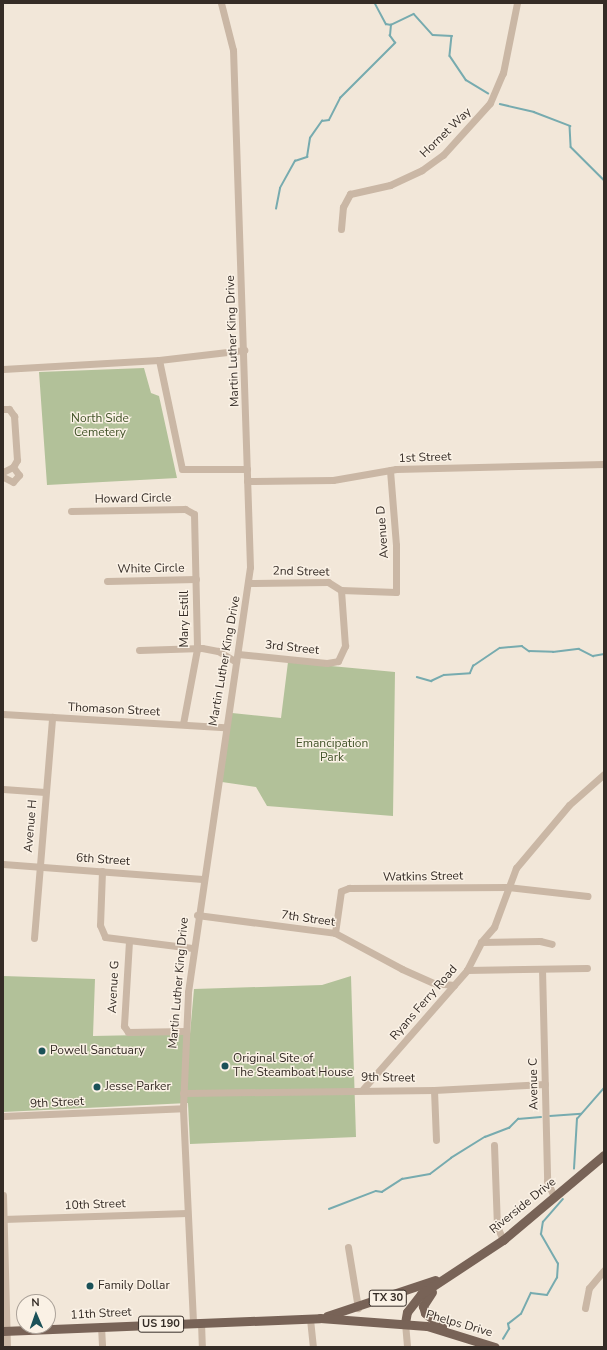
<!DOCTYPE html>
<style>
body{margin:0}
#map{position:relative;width:607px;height:1350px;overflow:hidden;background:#f2e7d9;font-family:"Nunito Sans",sans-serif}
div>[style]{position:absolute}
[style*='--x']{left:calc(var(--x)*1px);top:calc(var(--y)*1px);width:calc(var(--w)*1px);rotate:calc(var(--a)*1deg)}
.green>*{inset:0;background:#b2c199}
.stream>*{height:1.5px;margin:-0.75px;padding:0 0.75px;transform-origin:0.75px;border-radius:0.75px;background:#77abaf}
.minor>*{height:7px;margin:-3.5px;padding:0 3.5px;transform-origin:3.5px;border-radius:3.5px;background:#cab7a5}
.major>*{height:9px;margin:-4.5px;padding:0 4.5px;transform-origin:4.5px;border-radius:4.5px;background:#786357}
.dots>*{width:11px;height:11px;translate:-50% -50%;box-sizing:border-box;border:2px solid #faf1e5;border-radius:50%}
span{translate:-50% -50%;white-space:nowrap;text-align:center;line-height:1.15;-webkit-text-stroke:3px #faf1e5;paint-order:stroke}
.shield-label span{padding:1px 3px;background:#faf1e5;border:1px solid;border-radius:3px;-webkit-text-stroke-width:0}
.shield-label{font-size:11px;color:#352c26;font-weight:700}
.street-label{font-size:12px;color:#352c26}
.park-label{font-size:12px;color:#43542a}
.poi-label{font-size:12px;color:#352c26}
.left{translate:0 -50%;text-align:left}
.frame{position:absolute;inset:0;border:4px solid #352c26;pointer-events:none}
.north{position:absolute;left:16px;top:1294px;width:40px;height:40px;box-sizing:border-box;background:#faf1e5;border:1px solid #aba299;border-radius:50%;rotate:358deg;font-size:11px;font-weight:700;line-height:16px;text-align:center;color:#352c26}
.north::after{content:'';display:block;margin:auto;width:14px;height:18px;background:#1b5158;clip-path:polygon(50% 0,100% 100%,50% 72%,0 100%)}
</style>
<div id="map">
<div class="green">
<div style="clip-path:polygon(144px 368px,151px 393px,159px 396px,177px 478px,47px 485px,39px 372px)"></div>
<div style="clip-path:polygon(288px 662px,395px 672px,393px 816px,267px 806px,256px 787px,222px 782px,232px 713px,281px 718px)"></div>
<div style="clip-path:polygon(3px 976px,95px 979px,93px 1036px,190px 1034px,194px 989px,322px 985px,351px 976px,356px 1137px,190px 1144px,188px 1103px,3px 1112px)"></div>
</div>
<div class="stream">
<div style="--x:375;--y:3;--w:24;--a:62"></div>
<div style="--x:386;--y:24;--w:5;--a:11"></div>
<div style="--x:391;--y:25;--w:25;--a:-26"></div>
<div style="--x:414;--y:14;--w:28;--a:48"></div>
<div style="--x:433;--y:35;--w:19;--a:3"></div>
<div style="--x:452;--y:36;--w:20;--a:96"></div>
<div style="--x:450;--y:56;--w:29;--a:56"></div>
<div style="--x:466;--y:80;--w:26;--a:31"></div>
<div style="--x:500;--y:104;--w:35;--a:13"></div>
<div style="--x:534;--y:112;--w:39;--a:21"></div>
<div style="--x:570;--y:126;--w:21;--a:87"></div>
<div style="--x:571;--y:147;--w:47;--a:45"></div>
<div style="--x:276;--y:209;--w:21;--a:-79"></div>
<div style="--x:280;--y:188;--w:31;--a:-61"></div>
<div style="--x:295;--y:161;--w:13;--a:-18"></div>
<div style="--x:307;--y:157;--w:19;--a:-81"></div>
<div style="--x:310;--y:138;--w:21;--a:-55"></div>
<div style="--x:322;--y:121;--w:7;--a:-8"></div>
<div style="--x:329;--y:120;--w:25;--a:-63"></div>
<div style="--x:340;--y:98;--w:78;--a:-45"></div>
<div style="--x:395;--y:43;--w:9;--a:-126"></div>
<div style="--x:390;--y:36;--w:11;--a:-85"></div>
<div style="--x:417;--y:677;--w:15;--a:16"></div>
<div style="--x:431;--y:681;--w:14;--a:-25"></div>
<div style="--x:444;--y:675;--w:26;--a:-4"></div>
<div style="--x:470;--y:673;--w:8;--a:-67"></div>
<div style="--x:473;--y:666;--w:32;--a:-34"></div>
<div style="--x:500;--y:648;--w:22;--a:-5"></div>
<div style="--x:522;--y:646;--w:9;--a:36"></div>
<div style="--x:529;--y:651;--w:24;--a:2"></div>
<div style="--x:553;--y:652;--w:26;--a:-7"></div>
<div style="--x:579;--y:649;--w:16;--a:27"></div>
<div style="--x:593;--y:656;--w:11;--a:-10"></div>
<div style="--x:550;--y:1116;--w:31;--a:-4"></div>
<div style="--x:574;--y:1169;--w:50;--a:-86.6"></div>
<div style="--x:577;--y:1119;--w:41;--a:-48.9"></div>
<div style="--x:329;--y:1209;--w:50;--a:-21"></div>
<div style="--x:376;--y:1191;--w:6;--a:9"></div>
<div style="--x:382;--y:1192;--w:24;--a:-33"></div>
<div style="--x:402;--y:1179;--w:28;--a:-10"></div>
<div style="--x:430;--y:1174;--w:26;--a:-37"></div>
<div style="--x:451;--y:1158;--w:40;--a:-32"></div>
<div style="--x:485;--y:1137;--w:26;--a:-21"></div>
<div style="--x:509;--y:1128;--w:13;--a:-45"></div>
<div style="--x:518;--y:1119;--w:23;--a:-5"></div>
<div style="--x:503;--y:1339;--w:12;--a:-59"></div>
<div style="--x:509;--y:1329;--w:5;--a:-101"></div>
<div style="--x:508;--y:1324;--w:16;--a:-38"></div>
<div style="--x:521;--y:1314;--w:23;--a:-65"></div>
<div style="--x:531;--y:1293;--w:16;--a:7"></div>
<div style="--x:547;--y:1295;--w:20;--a:-60"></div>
<div style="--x:557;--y:1278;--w:14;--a:-86"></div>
<div style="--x:558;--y:1264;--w:34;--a:-120"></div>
<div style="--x:541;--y:1234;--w:12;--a:-81"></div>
<div style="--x:543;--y:1222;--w:30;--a:-49"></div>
</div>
<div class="minor">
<div style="--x:341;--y:229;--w:22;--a:-85"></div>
<div style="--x:343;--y:207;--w:15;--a:-62"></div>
<div style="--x:350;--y:194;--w:41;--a:-12.7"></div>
<div style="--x:390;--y:185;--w:35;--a:-25"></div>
<div style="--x:422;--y:170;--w:26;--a:-36"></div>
<div style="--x:443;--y:155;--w:70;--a:-47.9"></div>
<div style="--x:490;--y:103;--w:33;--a:-67"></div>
<div style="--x:503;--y:73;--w:71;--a:-78.7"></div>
<div style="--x:159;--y:360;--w:111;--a:78.1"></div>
<div style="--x:182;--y:469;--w:65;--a:0"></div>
<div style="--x:3;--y:369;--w:156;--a:-3.3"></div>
<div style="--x:159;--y:360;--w:86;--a:-6.7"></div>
<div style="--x:3;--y:409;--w:6;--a:0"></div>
<div style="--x:9;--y:409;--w:9;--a:54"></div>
<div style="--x:14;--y:416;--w:44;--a:86.1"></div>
<div style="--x:17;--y:460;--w:8;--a:120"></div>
<div style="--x:3;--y:472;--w:11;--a:-27"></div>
<div style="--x:13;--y:467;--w:10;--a:53"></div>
<div style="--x:19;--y:475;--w:9;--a:131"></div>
<div style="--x:13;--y:482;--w:11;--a:-153"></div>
<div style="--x:247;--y:481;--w:86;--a:-0.7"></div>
<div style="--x:333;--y:480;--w:64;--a:-9.9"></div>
<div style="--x:396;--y:469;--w:208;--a:-1.4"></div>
<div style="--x:71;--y:511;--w:114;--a:-1"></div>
<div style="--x:185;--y:509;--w:10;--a:29"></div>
<div style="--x:194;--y:514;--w:135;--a:88.7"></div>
<div style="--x:197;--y:649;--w:76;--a:100.6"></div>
<div style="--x:107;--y:581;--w:89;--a:-1.3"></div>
<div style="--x:249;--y:583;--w:79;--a:-0.7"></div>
<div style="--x:328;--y:582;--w:15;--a:32"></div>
<div style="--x:341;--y:590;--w:55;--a:2.1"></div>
<div style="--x:396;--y:592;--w:47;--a:-90"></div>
<div style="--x:396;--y:545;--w:75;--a:-94.6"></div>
<div style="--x:139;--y:650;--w:63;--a:-1.8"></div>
<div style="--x:202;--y:648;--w:16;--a:11"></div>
<div style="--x:218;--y:651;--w:21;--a:31"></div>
<div style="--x:238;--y:654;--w:89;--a:5.8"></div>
<div style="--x:327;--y:663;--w:11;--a:-10"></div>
<div style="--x:338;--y:661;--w:17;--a:-65"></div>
<div style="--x:345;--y:646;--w:56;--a:-94.1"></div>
<div style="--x:3;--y:714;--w:222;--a:3.4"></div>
<div style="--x:3;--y:789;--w:42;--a:4.1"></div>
<div style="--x:3;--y:864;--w:200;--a:4.3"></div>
<div style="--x:102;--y:871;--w:54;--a:92.1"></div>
<div style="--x:100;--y:925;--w:13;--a:67"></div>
<div style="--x:105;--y:937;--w:88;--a:7.2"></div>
<div style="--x:197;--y:915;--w:139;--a:7.4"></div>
<div style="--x:335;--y:933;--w:76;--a:28.2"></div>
<div style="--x:402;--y:969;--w:35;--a:24"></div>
<div style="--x:434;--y:983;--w:20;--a:6"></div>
<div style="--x:335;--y:933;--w:42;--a:-81.9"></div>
<div style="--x:341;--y:891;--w:9;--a:-21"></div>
<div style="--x:349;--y:888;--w:158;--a:-0.4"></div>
<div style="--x:507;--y:887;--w:81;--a:6.4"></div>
<div style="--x:34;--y:938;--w:222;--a:-85.3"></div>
<div style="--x:129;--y:941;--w:85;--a:93.4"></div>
<div style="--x:124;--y:1026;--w:7;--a:56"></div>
<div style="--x:128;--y:1032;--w:57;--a:-1"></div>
<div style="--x:481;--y:942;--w:59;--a:-1"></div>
<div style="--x:540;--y:941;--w:12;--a:14"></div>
<div style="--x:542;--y:969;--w:212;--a:88.6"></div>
<div style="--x:547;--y:1181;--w:17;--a:66"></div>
<div style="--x:467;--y:970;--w:120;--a:-1"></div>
<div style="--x:363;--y:1089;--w:158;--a:-48.8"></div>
<div style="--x:467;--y:970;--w:31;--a:-63"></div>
<div style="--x:481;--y:942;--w:20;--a:-49"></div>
<div style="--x:494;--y:927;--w:63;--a:-69.6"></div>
<div style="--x:516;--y:868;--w:82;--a:-49.9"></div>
<div style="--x:569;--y:805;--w:47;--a:-41.5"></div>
<div style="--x:434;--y:1090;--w:50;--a:87.7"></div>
<div style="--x:183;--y:1093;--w:251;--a:-0.7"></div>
<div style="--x:434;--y:1090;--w:111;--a:-3.1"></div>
<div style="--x:3;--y:1116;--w:180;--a:-2.5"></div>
<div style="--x:494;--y:1145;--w:81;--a:87.9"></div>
<div style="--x:497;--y:1226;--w:15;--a:67"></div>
<div style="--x:3;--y:1195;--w:152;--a:88.5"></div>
<div style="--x:3;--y:1219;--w:184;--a:-1.9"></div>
<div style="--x:348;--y:1247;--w:62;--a:80.7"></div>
<div style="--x:585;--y:1308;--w:20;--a:-79"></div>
<div style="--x:589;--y:1288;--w:23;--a:-50"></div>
<div style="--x:310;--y:1319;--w:28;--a:84"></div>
<div style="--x:193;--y:1322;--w:214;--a:-92.7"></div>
<div style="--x:183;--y:1108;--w:116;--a:-87.5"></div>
<div style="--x:188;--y:992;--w:429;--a:-81.7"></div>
<div style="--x:250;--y:567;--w:517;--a:-91.88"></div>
<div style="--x:233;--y:50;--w:49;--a:-104.3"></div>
<div style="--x:201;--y:1322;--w:25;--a:88"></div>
<div style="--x:405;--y:1323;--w:24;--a:85"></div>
<div style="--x:101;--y:1326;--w:21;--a:87"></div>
</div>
<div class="major">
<div style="--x:432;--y:1292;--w:17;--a:123"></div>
<div style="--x:423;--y:1306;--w:7;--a:74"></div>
<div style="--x:425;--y:1313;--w:22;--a:39"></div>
<div style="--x:327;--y:1316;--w:114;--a:-18.4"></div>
<div style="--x:405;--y:1323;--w:11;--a:-80"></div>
<div style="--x:407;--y:1312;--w:23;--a:-52"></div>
<div style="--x:421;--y:1294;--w:98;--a:-33.4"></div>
<div style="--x:503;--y:1240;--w:132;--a:-40.1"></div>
<div style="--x:3;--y:1331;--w:317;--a:-2.3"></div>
<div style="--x:320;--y:1318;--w:107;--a:4.3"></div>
<div style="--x:427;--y:1326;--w:71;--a:17.2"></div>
</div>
<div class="dots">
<div style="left:42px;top:1051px;background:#1b5158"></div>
<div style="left:225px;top:1066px;background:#1b5158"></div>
<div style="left:97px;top:1087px;background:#1b5158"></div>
<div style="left:90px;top:1286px;background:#1b5158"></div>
</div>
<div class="shield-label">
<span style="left:388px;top:1298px">TX 30</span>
<span style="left:161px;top:1324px">US 190</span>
</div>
<div class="street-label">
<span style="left:446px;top:133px;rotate:-44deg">Hornet Way</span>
<span style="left:233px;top:341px;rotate:-92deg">Martin Luther King Drive</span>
<span style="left:425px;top:458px;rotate:-2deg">1st Street</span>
<span style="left:133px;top:499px;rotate:-1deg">Howard Circle</span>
<span style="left:383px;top:532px;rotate:-94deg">Avenue D</span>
<span style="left:151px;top:569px;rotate:-1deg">White Circle</span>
<span style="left:301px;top:572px;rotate:1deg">2nd Street</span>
<span style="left:185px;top:619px;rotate:-90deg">Mary Estill</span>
<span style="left:292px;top:648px;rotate:6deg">3rd Street</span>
<span style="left:225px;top:661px;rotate:-80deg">Martin Luther King Drive</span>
<span style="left:114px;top:710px;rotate:3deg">Thomason Street</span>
<span style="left:31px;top:826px;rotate:-85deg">Avenue H</span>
<span style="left:103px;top:860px;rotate:4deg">6th Street</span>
<span style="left:423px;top:877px;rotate:-1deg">Watkins Street</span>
<span style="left:308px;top:919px;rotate:8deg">7th Street</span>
<span style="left:179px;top:983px;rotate:-85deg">Martin Luther King Drive</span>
<span style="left:114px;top:987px;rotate:-87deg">Avenue G</span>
<span style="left:424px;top:1003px;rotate:-49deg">Ryans Ferry Road</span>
<span style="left:388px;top:1078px;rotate:1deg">9th Street</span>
<span style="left:534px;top:1084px;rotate:-91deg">Avenue C</span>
<span style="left:57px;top:1103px;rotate:-3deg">9th Street</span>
<span style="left:95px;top:1205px;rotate:-2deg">10th Street</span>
<span style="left:523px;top:1206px;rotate:-39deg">Riverside Drive</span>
<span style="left:101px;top:1314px;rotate:-3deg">11th Street</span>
<span style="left:459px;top:1324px;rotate:16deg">Phelps Drive</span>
</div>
<div class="park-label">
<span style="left:100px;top:426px">North Side<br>Cemetery</span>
<span style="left:332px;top:751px">Emancipation<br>Park</span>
</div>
<div class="poi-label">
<span class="left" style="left:50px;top:1051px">Powell Sanctuary</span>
<span class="left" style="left:233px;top:1066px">Original Site of<br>The Steamboat House</span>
<span class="left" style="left:105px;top:1087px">Jesse Parker</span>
<span class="left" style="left:98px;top:1286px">Family Dollar</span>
</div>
<div class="frame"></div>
<div class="north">N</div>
</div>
